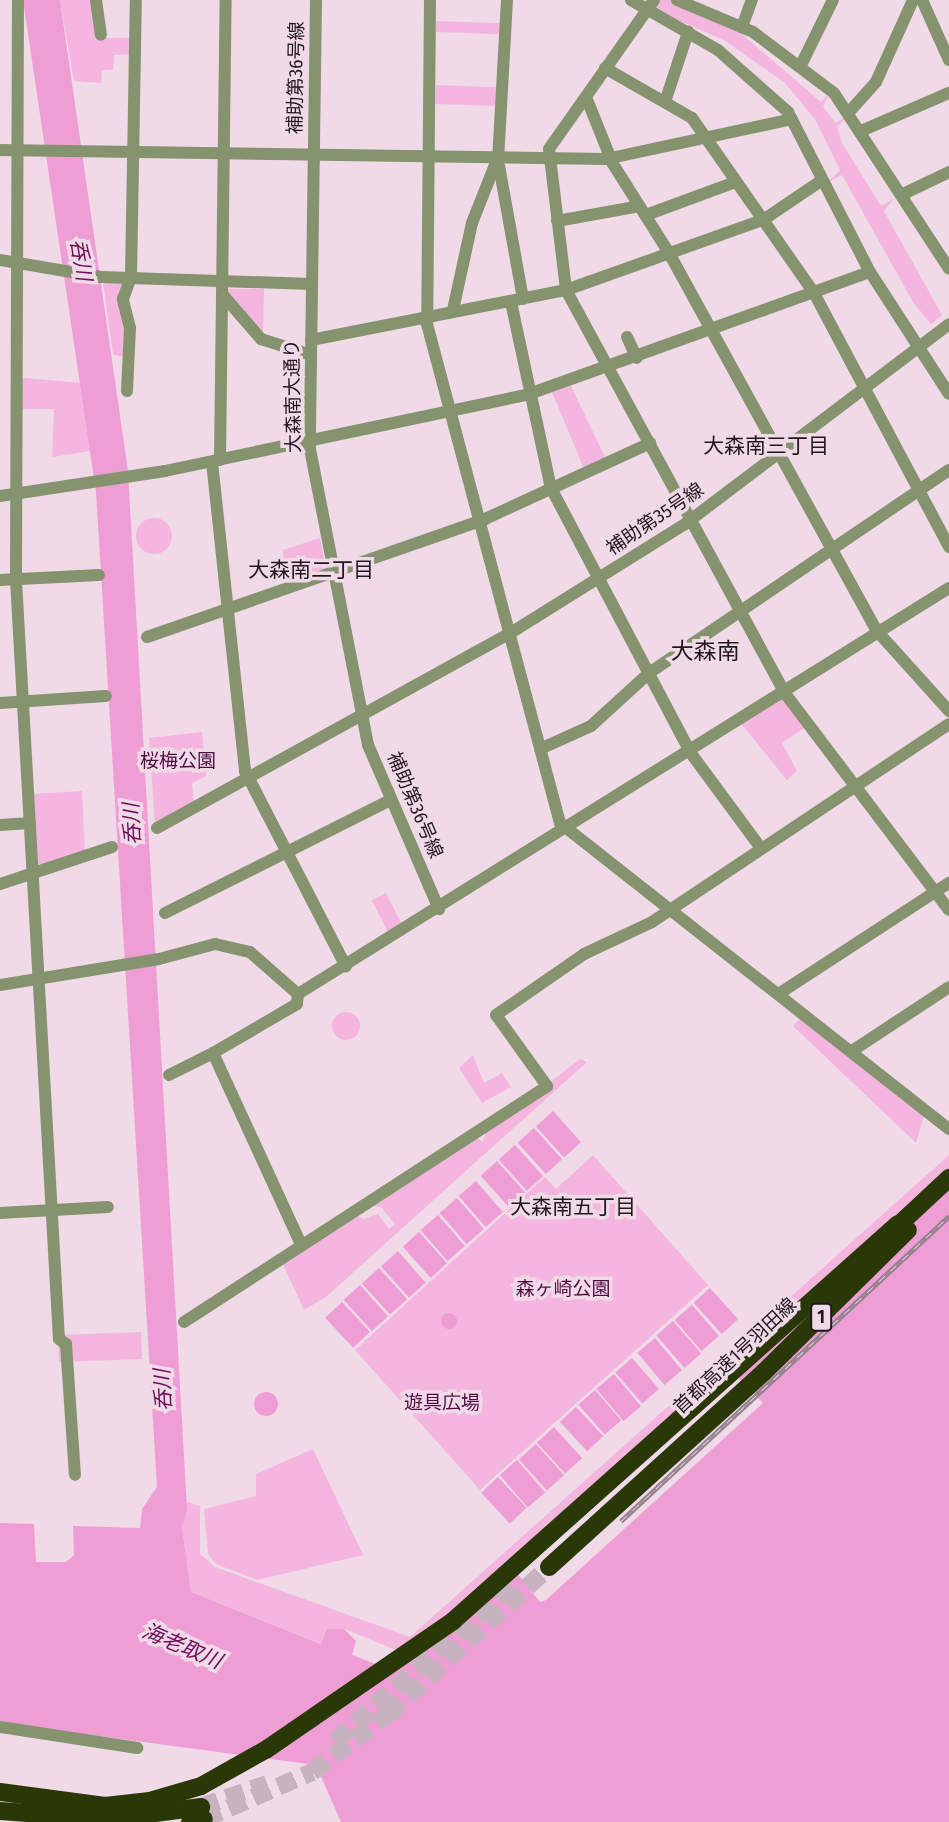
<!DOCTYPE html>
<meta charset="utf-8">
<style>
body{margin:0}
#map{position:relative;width:949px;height:1822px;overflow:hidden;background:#f0dae8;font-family:"Fira Sans Condensed","Noto Sans JP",sans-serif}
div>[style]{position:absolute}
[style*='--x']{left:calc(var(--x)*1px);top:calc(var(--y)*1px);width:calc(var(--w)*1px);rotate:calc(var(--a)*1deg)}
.green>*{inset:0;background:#f4b6df;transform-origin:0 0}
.round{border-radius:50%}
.water>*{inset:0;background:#ef9ed5;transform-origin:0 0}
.pier>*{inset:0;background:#f0dae8;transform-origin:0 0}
.highway-tunnel>*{height:18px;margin-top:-9px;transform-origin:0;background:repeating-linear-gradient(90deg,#c6b3bf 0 18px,transparent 0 27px)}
.minor>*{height:12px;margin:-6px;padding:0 6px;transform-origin:6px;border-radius:6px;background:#86936f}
.highway>*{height:18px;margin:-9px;padding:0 9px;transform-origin:9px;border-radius:9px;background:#2a3807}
.rail>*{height:5px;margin-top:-2.5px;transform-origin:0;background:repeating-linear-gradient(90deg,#f0dae8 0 8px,#91828c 0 16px);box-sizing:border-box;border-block:2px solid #91828c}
span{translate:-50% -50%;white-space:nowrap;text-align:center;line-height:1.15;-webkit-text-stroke:7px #f0dae8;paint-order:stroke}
.shield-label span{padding:2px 5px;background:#f0dae8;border:2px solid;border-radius:5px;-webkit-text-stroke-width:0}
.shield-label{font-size:18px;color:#20181d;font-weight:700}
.street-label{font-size:19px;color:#20181d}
.park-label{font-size:19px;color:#530b43}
.water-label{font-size:21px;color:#70105a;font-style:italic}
.neighbourhood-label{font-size:21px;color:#20181d}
.quarter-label{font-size:23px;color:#20181d}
</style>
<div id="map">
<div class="green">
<div style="clip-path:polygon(60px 0,92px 0,105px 38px,131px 38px,131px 54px,114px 55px,113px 70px,102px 70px,101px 83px,74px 81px)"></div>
<div style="clip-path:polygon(660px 0,674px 0,737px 30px,821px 102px,829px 94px,823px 107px,836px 123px,849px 114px,837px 127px,842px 143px,881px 206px,895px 198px,884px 211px,942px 315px,931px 324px,913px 302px,842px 175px,827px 183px,840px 170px,815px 119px,785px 83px,724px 40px,654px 10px)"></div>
<div style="left:436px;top:21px;width:65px;height:11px;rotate:2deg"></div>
<div style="left:436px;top:85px;width:61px;height:19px;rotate:2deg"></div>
<div style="clip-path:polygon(103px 282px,126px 282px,123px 357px,113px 354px)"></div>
<div style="clip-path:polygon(228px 289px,264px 289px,263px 334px,228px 294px)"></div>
<div style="clip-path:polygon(13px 377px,83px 383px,91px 451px,52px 457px,54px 409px,12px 409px)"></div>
<div style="clip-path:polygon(571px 386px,606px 459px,584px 469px,552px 392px)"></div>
<div class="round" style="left:136px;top:518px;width:36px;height:36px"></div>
<div style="clip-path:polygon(320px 538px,326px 569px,286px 584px,283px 550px)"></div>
<div style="clip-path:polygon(784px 692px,809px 725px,782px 743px,797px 771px,787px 780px,739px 721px)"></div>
<div style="clip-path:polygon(202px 732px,206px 776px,192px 783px,194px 804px,155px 825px,149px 738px)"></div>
<div style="clip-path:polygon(82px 791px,85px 853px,43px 866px,36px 862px,31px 794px)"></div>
<div style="left:386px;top:893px;width:37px;height:16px;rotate:63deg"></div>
<div class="round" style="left:332px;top:1012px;width:28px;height:28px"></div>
<div style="clip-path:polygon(800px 1019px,924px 1116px,916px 1143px,793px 1026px)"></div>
<div style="clip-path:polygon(473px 1055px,484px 1083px,502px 1073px,511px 1087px,482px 1103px,459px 1068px)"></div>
<div style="clip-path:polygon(580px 1059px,587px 1062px,326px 1297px,304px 1310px,282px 1262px,355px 1215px,363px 1219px,378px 1214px,389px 1229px,395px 1224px,381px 1207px,368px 1206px,474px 1136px,483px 1142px,486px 1132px)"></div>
<div style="clip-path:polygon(593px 1155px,708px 1285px,480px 1490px,355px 1350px,545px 1177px,556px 1189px)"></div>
<div style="clip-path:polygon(949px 1155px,949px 1173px,417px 1645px,403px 1653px,345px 1629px,322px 1644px,191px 1592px,182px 1527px,187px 1502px,200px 1506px,200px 1554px,215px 1567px,410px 1637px)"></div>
<div style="left:141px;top:1332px;width:27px;height:83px;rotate:88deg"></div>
<div style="clip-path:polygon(313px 1449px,363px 1555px,257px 1580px,216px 1564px,208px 1554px,204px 1509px,256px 1496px,256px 1474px)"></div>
</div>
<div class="water">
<div style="clip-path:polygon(23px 0,60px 0,128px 471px,187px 1509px,182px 1527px,191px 1592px,321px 1644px,327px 1629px,344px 1629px,356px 1641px,352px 1655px,392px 1670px,517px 1573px,540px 1602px,546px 1600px,763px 1403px,728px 1367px,949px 1173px,949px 1822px,341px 1822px,316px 1765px,0 1723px,0 1523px,34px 1524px,36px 1562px,66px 1562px,74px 1555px,73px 1526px,140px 1528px,142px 1509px,157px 1487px,96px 492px)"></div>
<div style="left:553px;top:1111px;width:42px;height:23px;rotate:48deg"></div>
<div style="left:534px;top:1128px;width:42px;height:22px;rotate:48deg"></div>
<div style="left:515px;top:1145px;width:42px;height:22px;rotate:48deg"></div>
<div style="left:497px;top:1161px;width:42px;height:22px;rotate:48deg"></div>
<div style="left:476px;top:1181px;width:41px;height:23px;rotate:49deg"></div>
<div style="left:457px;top:1198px;width:41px;height:23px;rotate:49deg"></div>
<div style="left:438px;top:1215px;width:41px;height:23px;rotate:49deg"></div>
<div style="left:419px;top:1232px;width:42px;height:22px;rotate:48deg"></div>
<div style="left:398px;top:1251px;width:42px;height:23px;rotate:48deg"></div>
<div style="left:379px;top:1268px;width:42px;height:23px;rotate:48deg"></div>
<div style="left:360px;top:1285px;width:42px;height:22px;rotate:48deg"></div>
<div style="left:710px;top:1288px;width:42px;height:22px;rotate:48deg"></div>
<div style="left:342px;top:1302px;width:41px;height:23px;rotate:47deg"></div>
<div style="left:692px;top:1305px;width:41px;height:23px;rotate:49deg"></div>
<div class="round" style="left:441px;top:1313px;width:16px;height:16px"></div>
<div style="left:673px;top:1321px;width:43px;height:22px;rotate:49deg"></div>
<div style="left:655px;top:1338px;width:42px;height:23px;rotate:50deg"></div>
<div style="left:632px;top:1358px;width:41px;height:22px;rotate:49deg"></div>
<div style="left:614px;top:1374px;width:42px;height:23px;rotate:50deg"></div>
<div style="left:595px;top:1390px;width:40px;height:22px;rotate:49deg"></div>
<div class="round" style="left:254px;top:1392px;width:24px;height:24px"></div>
<div style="left:576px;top:1407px;width:40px;height:22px;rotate:47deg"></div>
<div style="left:554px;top:1427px;width:42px;height:23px;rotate:48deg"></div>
<div style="left:536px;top:1444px;width:42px;height:23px;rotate:48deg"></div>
<div style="left:517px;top:1460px;width:43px;height:23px;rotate:49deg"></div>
<div style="left:498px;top:1477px;width:42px;height:23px;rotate:47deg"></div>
</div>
<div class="pier">
<div style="left:400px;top:1244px;width:45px;height:6px;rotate:49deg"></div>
</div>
<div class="highway-tunnel">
<div style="--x:335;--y:1741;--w:244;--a:-41.5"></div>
<div style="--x:201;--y:1807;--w:70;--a:-19.2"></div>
<div style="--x:204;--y:1819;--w:118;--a:-23.5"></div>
<div style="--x:312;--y:1772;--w:96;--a:-37.3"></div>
<div style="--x:388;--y:1714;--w:218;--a:-42.4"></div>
</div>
<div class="minor">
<div style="--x:18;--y:0;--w:580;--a:90.2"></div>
<div style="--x:16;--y:580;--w:760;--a:86.76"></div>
<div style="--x:59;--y:1339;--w:9;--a:36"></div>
<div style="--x:66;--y:1344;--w:131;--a:86.1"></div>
<div style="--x:96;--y:0;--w:35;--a:82"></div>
<div style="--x:316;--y:0;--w:449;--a:90.8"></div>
<div style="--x:310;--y:449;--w:302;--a:78.9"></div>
<div style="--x:368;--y:745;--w:179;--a:66.6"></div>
<div style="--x:430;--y:0;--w:324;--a:90.5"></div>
<div style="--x:427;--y:324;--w:516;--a:75.08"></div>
<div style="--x:560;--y:823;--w:495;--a:38.2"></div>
<div style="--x:507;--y:0;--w:160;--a:93.2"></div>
<div style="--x:498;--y:160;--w:141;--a:79.8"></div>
<div style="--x:631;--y:0;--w:100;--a:29.9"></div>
<div style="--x:718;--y:50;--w:94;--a:41.5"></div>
<div style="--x:788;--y:112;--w:180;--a:62.9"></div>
<div style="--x:870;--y:272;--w:145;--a:57.1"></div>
<div style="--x:654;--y:0;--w:182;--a:125.2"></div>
<div style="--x:549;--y:149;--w:142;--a:83.1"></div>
<div style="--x:566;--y:290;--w:457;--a:61.5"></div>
<div style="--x:784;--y:692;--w:273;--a:52.9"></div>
<div style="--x:677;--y:0;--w:82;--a:22.8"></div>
<div style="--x:753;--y:32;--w:101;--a:37"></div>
<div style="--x:834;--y:93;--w:210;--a:56.8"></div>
<div style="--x:922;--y:0;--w:66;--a:65.8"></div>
<div style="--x:742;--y:27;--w:29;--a:-70"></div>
<div style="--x:801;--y:65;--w:72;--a:-63.8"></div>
<div style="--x:605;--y:68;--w:100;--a:29.9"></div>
<div style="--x:692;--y:118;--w:213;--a:55.1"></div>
<div style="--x:814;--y:293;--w:288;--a:62"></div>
<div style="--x:586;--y:97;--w:72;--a:68.1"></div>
<div style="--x:613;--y:164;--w:105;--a:57.8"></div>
<div style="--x:669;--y:253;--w:431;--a:61.2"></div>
<div style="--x:877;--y:631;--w:108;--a:48"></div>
<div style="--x:666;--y:99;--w:71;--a:-71.8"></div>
<div style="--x:850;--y:111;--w:39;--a:-48"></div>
<div style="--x:876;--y:82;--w:90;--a:-65.7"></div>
<div style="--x:861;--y:131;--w:96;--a:-23.4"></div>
<div style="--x:0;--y:150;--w:606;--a:0.85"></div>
<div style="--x:606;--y:159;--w:190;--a:-12.1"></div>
<div style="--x:901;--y:195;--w:53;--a:-25.6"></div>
<div style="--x:646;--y:215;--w:95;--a:-20.3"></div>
<div style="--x:557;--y:221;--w:84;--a:-10.2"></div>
<div style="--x:0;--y:260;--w:102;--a:9.6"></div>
<div style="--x:101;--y:277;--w:211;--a:1.9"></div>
<div style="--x:222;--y:294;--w:60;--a:49.1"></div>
<div style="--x:261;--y:339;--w:52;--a:17.7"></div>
<div style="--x:511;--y:302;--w:190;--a:77.9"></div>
<div style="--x:551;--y:488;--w:298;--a:62.2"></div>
<div style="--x:690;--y:752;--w:118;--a:53.6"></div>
<div style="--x:453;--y:310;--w:89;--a:-77.7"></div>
<div style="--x:472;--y:223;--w:68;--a:-68.4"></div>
<div style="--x:627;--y:337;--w:23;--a:65"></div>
<div style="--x:311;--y:340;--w:260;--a:-11.1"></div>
<div style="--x:566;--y:290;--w:209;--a:-19.6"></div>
<div style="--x:763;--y:220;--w:71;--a:-34.1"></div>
<div style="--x:127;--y:391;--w:63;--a:-87.3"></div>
<div style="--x:130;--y:328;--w:30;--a:-104"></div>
<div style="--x:123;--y:299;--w:23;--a:-70"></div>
<div style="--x:131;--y:277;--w:277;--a:-89"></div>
<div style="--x:220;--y:460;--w:460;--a:-89.3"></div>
<div style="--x:212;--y:462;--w:311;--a:83.9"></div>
<div style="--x:245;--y:771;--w:220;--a:62.7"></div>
<div style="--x:0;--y:496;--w:167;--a:-8.6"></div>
<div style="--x:165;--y:471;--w:372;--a:-11.9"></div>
<div style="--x:529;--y:394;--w:362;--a:-19.7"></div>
<div style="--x:0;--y:580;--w:99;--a:-2.9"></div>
<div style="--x:147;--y:637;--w:358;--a:-19.2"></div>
<div style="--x:485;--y:519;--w:182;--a:-24.7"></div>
<div style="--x:0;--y:703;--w:106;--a:-3.8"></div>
<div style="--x:540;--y:749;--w:56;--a:-24.3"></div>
<div style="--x:591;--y:726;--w:79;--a:-42.4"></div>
<div style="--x:649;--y:673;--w:362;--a:-34.1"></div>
<div style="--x:0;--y:825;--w:30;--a:-4"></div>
<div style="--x:157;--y:828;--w:402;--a:-28.9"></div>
<div style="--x:509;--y:634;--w:208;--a:-32"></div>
<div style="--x:685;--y:524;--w:331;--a:-37.1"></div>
<div style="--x:0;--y:884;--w:118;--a:-18.3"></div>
<div style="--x:165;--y:913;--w:253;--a:-26.6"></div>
<div style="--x:0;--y:985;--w:161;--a:-9.3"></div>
<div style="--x:159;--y:959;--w:58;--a:-15"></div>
<div style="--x:215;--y:944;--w:36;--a:13"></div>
<div style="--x:250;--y:952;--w:64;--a:41.2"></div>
<div style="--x:780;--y:993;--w:202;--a:-33.1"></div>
<div style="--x:298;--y:994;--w:767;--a:-31.95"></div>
<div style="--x:298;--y:994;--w:10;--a:96"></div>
<div style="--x:297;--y:1004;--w:97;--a:149.7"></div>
<div style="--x:213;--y:1053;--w:210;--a:65.3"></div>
<div style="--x:852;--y:1051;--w:116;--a:-33.4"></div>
<div style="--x:169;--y:1075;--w:49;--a:-26.6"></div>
<div style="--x:0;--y:1213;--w:108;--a:-3.2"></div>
<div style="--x:184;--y:1322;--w:433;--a:-33"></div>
<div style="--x:547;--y:1086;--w:87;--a:-125.7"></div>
<div style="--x:496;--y:1015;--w:107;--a:-34.7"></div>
<div style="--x:584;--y:954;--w:75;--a:-25.2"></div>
<div style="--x:652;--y:922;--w:357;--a:-33.7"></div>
<div style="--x:0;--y:1727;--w:139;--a:8.7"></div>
</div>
<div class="highway">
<div style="--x:890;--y:1233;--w:81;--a:-43"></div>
<div style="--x:549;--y:1567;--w:290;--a:-42.2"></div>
<div style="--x:764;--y:1372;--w:202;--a:-44.6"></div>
<div style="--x:0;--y:1792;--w:106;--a:7.6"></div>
<div style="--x:105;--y:1806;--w:45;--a:-6.3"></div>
<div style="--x:150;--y:1801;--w:53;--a:-16.4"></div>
<div style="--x:201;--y:1786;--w:76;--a:-29.3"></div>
<div style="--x:267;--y:1749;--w:226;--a:-34.5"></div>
<div style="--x:453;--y:1621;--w:596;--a:-41.74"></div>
<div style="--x:0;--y:1811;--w:110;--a:4.2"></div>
<div style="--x:110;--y:1819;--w:92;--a:-7.5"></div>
<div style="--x:190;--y:1822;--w:14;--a:-12"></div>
</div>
<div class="rail">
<div style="--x:621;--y:1521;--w:448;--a:-42.9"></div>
</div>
<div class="shield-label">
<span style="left:821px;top:1317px">1</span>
</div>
<div class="street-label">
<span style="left:296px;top:78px;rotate:-89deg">補助第36号線</span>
<span style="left:293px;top:396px;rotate:-91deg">大森南大通り</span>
<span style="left:655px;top:519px;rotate:-34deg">補助第35号線</span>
<span style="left:415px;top:805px;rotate:67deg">補助第36号線</span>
<span style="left:735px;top:1356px;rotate:-43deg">首都高速1号羽田線</span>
</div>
<div class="park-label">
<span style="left:178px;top:761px">桜梅公園</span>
<span style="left:563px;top:1289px">森ヶ崎公園</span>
<span style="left:442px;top:1403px">遊具広場</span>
</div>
<div class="water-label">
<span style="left:81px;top:260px;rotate:81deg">呑川</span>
<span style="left:132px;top:824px;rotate:-93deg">呑川</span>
<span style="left:163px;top:1390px;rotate:-93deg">呑川</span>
<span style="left:182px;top:1646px;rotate:23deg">海老取川</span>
</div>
<div class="neighbourhood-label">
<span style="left:766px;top:446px">大森南三丁目</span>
<span style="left:311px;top:570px">大森南二丁目</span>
<span style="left:573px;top:1207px">大森南五丁目</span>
</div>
<div class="quarter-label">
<span style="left:705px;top:651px">大森南</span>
</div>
</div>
